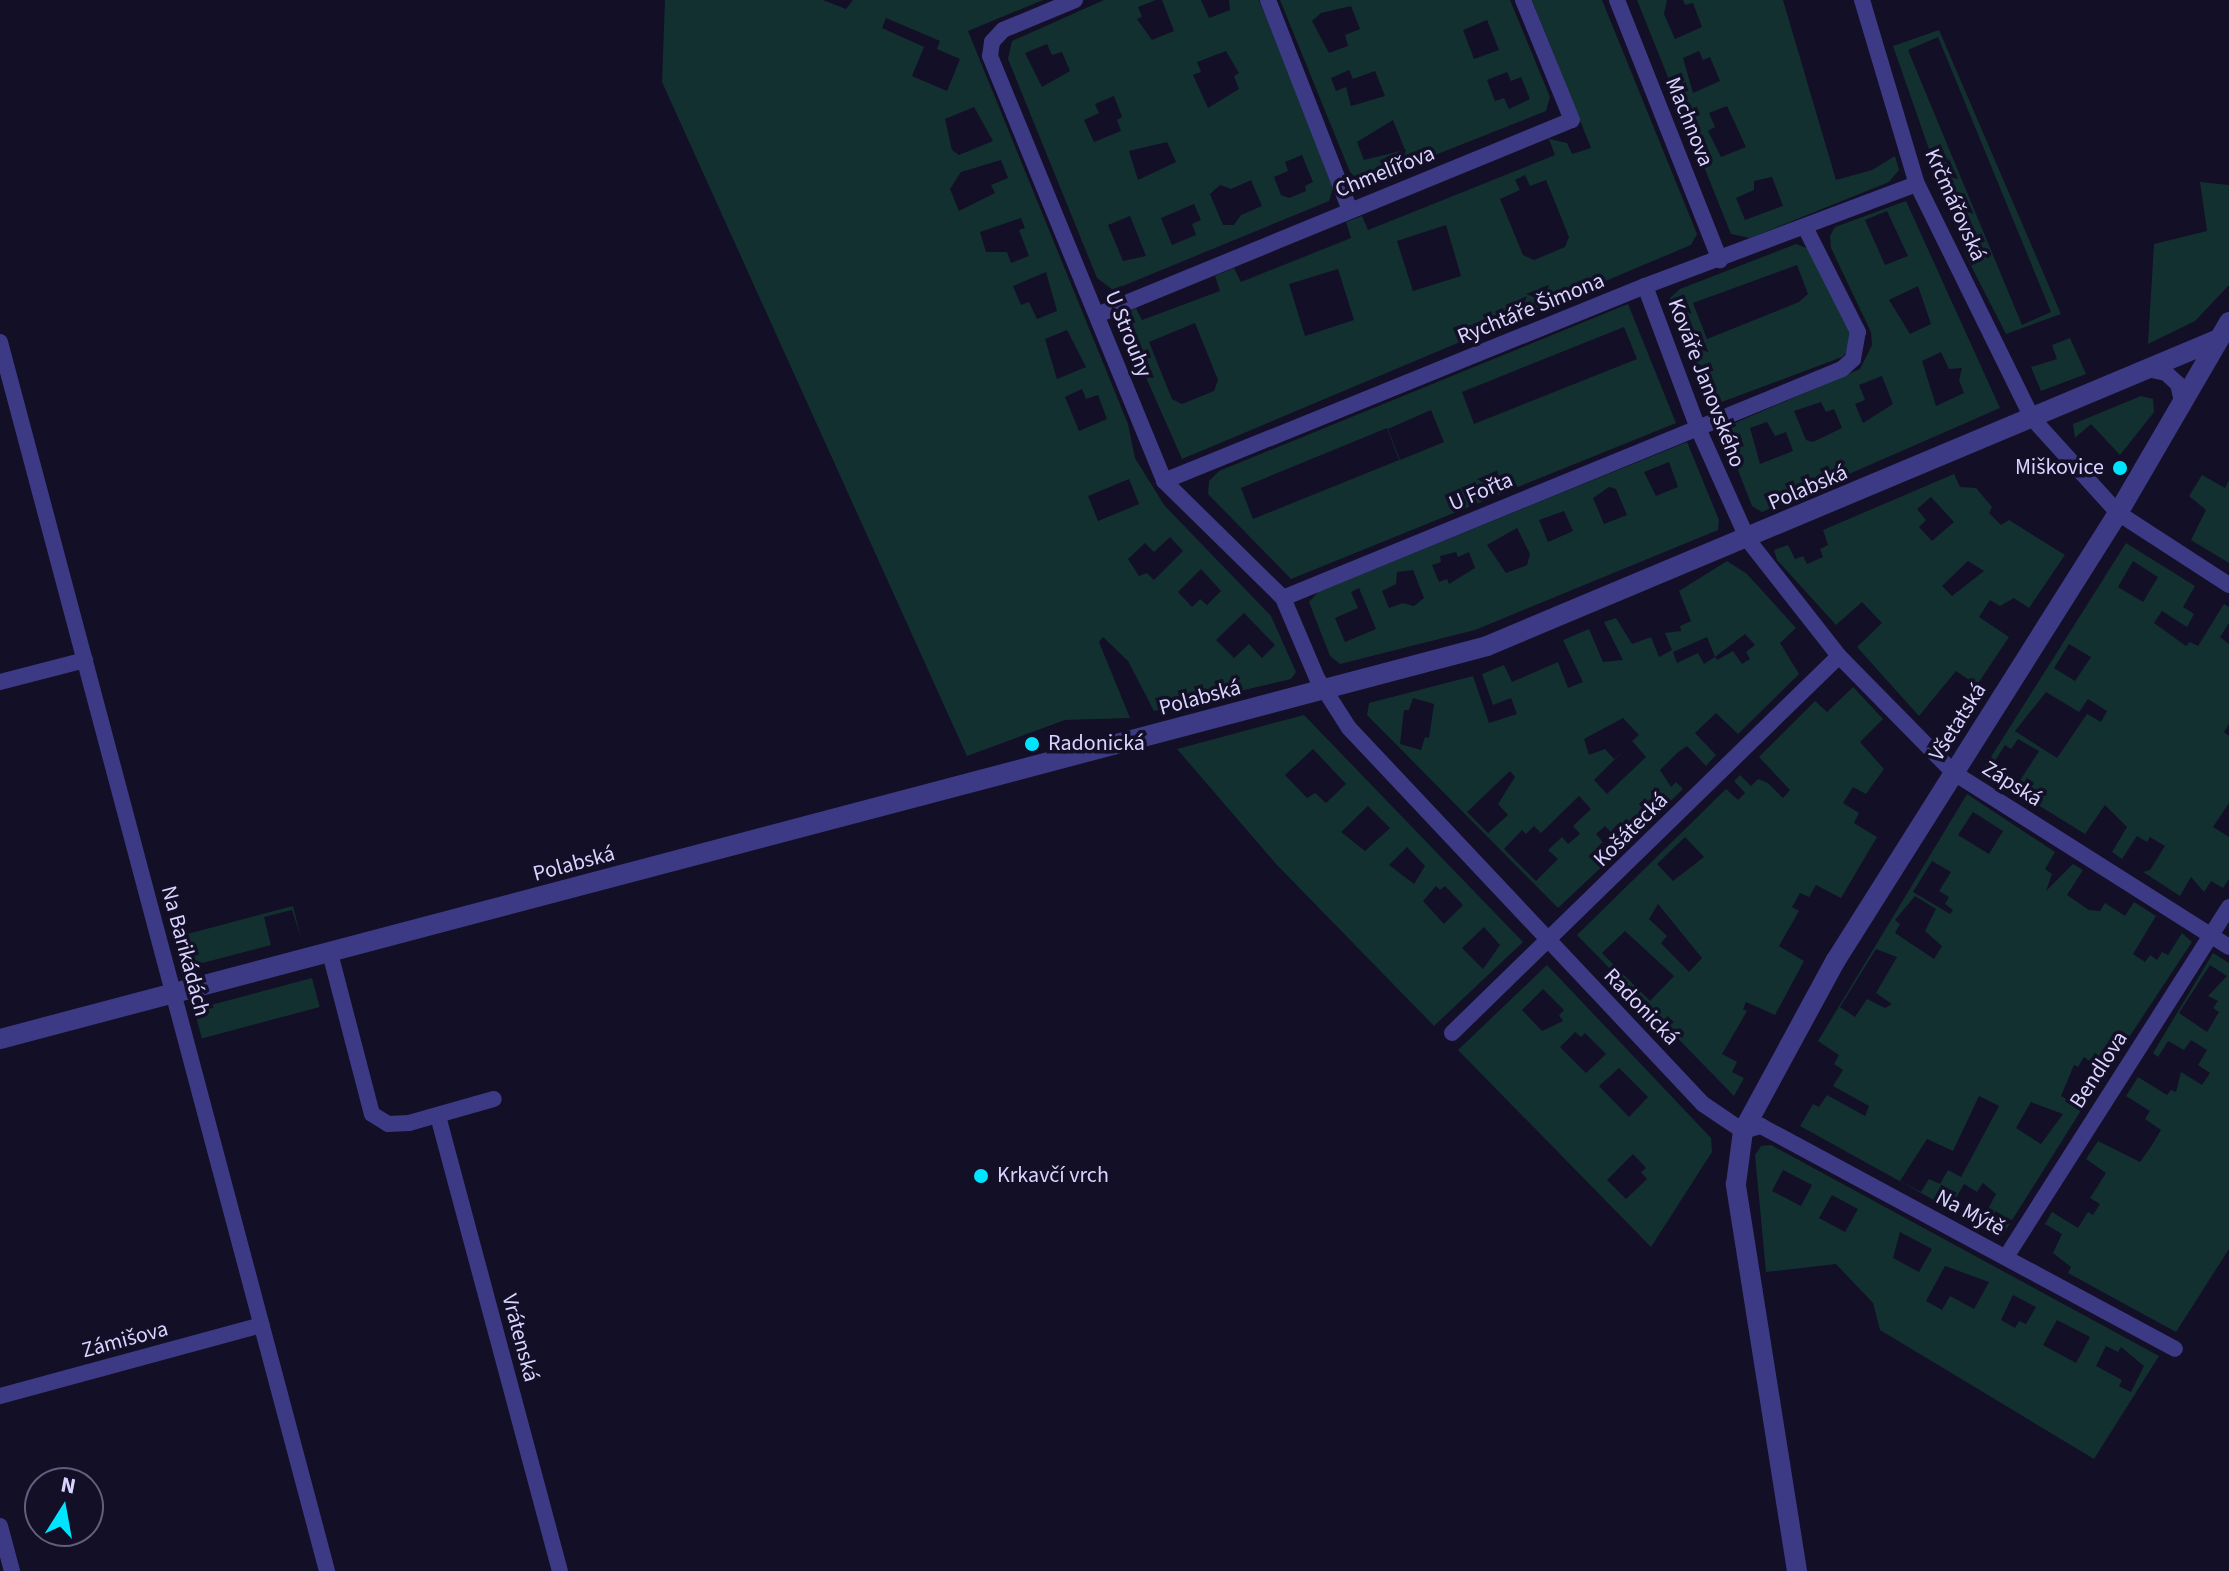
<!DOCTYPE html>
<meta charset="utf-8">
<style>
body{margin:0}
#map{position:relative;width:2229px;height:1571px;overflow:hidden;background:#130f26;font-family:"Source Sans 3",sans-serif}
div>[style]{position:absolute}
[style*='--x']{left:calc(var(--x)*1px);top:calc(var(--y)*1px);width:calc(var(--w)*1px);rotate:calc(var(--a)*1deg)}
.green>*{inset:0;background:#12302f;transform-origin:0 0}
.minor>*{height:16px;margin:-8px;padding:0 8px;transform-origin:8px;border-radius:8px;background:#3d3a85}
.tertiary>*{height:20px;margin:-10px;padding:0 10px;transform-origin:10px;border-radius:10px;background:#3d3a85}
.dots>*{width:22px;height:22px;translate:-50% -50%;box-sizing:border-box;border:4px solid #130f26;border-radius:50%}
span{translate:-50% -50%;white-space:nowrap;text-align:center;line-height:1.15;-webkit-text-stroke:7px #130f26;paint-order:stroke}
.street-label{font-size:22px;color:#d9d4ff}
.poi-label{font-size:22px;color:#d9d4ff}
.right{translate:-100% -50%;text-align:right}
.left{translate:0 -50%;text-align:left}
.north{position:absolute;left:24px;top:1467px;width:80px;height:80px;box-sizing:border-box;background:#130f26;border:2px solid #625e7d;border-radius:50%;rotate:11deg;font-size:22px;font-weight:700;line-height:32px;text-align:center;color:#d9d4ff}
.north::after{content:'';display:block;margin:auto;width:28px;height:36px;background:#00e5ff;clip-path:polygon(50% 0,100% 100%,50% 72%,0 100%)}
</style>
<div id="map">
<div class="green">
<div style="clip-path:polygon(evenodd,665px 0,823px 0,846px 9px,853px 0,1043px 0,968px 31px,1128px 424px,1135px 458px,1164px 505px,1271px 616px,1296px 672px,1291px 679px,1154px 711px,1128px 661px,1103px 637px,1099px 642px,1130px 718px,1065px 720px,967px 756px,662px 82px,665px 0,886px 18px,940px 41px,937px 49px,960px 59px,947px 91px,912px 76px,924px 47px,882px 28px,886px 18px,665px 0,974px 107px,993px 141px,959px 155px,952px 150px,945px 119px,974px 107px,665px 0,1001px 160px,1008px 178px,991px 185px,995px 193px,959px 211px,950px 189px,961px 172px,1001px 160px,665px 0,1021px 218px,1025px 228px,1019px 230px,1029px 256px,1011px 263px,1007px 252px,986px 252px,980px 232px,1021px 218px,665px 0,1046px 272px,1057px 311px,1037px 319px,1029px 302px,1021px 305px,1013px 286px,1046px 272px,665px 0,1067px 330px,1086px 367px,1057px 379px,1045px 339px,1067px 330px,665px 0,1082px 389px,1086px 399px,1098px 395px,1107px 419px,1079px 431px,1065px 397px,1082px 389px,665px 0,1129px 479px,1139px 504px,1098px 521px,1088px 496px,1129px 479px,665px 0,1170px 537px,1183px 551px,1154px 580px,1147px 573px,1139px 576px,1128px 559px,1145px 543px,1154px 552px,1170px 537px,665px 0,1201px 569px,1221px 591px,1207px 605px,1200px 599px,1192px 607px,1178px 592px,1201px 569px,665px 0,1244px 613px,1275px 645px,1262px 658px,1249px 644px,1234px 658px,1216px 640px,1244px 613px)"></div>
<div style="clip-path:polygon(evenodd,1104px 0,1156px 0,1138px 7px,1142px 17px,1137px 19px,1152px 40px,1174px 31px,1162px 0,1201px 0,1209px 18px,1230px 10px,1229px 0,1259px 0,1334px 185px,1329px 201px,1113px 290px,1097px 278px,1008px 59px,1012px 41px,1104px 0,1047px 44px,1052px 55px,1062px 52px,1070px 71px,1042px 87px,1025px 53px,1047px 44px,1104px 0,1226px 51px,1239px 73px,1234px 76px,1239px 89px,1208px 108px,1193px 75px,1201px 72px,1197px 62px,1226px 51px,1104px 0,1114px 96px,1122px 117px,1117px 120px,1121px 131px,1094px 142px,1084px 120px,1099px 113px,1095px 104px,1114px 96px,1104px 0,1167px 142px,1176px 162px,1138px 180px,1129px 151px,1167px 142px,1104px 0,1302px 155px,1313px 182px,1305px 186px,1306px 191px,1289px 198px,1281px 195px,1274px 177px,1288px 171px,1285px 162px,1302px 155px,1104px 0,1251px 180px,1262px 206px,1241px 215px,1234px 225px,1223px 225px,1210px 194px,1220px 185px,1231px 189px,1251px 180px,1104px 0,1194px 204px,1201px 220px,1192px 224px,1196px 235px,1172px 245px,1161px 218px,1194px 204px,1104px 0,1130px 216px,1146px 256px,1123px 261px,1108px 225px,1130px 216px)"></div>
<div style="clip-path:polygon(evenodd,1280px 0,1510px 0,1550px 97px,1546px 111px,1362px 184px,1350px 172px,1280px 0,1351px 6px,1360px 29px,1345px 35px,1348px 46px,1329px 53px,1312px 21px,1321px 13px,1351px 6px,1280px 0,1487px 20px,1499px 50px,1474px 59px,1463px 30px,1487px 20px,1280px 0,1349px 70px,1353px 79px,1375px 71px,1385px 96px,1351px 106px,1346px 87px,1336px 91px,1331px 78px,1349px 70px,1280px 0,1507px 72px,1511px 81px,1521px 77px,1530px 99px,1509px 109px,1504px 98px,1495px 101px,1487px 80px,1507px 72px,1280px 0,1393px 120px,1405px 150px,1364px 160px,1357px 142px,1393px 120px)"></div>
<div style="clip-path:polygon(evenodd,1532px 0,1602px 0,1697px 234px,1691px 245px,1182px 459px,1122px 323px,1128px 312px,1136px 308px,1142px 320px,1220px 291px,1215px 276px,1234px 268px,1241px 282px,1351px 238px,1346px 222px,1362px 216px,1368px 230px,1555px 155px,1549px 139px,1567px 143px,1572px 154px,1591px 148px,1532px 0,1525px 175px,1530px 186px,1546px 180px,1569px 237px,1565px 247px,1534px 260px,1523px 255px,1500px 199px,1520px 190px,1515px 180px,1525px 175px,1532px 0,1446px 225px,1461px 276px,1413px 291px,1397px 241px,1446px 225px,1532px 0,1338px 269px,1354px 320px,1305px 336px,1289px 284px,1338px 269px,1532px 0,1195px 323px,1218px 380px,1214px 391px,1182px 404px,1172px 399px,1149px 342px,1195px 323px)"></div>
<div style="clip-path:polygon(evenodd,1637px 0,1667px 0,1664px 14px,1675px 39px,1702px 27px,1693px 3px,1685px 5px,1683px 0,1783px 0,1836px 180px,1872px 170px,1895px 156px,1899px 170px,1889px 182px,1750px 238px,1731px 234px,1637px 0,1699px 51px,1703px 60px,1710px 57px,1720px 81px,1693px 93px,1683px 58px,1699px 51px,1637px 0,1727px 106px,1746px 147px,1721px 157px,1708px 131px,1715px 127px,1709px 113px,1727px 106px,1637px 0,1772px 177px,1783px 206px,1745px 220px,1736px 198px,1754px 190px,1754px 181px,1772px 177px)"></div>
<div style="clip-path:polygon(evenodd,1939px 30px,2061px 314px,2006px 334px,1967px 258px,1893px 46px,1939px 30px,1938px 37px,2051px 312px,2022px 325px,1908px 50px,1938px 37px)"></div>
<div style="clip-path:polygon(2200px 182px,2229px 185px,2229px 285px,2195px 321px,2148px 344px,2154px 244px,2207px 231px)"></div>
<div style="clip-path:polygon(evenodd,1906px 201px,2000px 408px,1762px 512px,1752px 506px,1724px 434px,1728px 426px,1860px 369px,1872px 345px,1871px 332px,1831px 248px,1830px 236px,1835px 227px,1906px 201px,1887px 211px,1908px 256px,1885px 265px,1865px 220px,1887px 211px,1906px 201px,1918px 286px,1931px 324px,1910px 334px,1889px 300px,1918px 286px,1906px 201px,1941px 352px,1949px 369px,1962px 368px,1959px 380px,1964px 393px,1936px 406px,1922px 361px,1941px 352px,1906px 201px,1882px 376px,1893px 404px,1863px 423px,1855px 404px,1865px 400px,1859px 385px,1882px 376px,1906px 201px,1821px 402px,1826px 412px,1834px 409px,1842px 428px,1813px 442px,1806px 440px,1794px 411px,1821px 402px,1906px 201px,1767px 422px,1775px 436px,1786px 432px,1793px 451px,1760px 464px,1750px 428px,1767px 422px)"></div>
<div style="clip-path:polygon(evenodd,1796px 244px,1809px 249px,1851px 334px,1852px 347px,1842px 357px,1711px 406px,1669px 309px,1670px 298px,1680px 289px,1796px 244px,1797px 265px,1808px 294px,1799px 302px,1707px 339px,1693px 303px,1797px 265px)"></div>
<div style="clip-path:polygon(evenodd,1628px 304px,1676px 423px,1291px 579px,1208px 494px,1209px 481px,1219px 471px,1628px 304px,1624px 327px,1637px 359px,1474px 424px,1462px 392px,1624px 327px,1628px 304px,1431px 410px,1444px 442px,1400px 460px,1388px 429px,1431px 410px,1628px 304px,1387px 428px,1399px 460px,1253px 519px,1241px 488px,1387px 428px)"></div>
<div style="clip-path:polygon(2070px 338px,2086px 374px,2041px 391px,2031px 367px,2057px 359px,2052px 345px)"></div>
<div style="clip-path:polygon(2141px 396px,2153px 399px,2154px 412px,2120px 455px,2091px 424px,2075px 438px,2073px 424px)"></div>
<div style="clip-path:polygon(evenodd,1687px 442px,1719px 520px,1718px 530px,1475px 630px,1340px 664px,1330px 656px,1309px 602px,1318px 592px,1687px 442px,1669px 462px,1678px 487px,1656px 496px,1644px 472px,1669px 462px,1687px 442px,1609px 487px,1616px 489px,1627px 515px,1604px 524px,1593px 498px,1609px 487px,1687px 442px,1564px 511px,1573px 531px,1548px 542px,1539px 520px,1564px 511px,1687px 442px,1517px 528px,1530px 554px,1527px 565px,1506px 573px,1487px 545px,1517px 528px,1687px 442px,1456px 552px,1458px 557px,1469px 552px,1475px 568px,1449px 584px,1447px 579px,1439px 582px,1432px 565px,1441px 562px,1440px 556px,1456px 552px,1687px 442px,1413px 570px,1424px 598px,1414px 606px,1403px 603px,1389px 608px,1382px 591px,1396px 584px,1397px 572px,1413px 570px,1687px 442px,1359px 588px,1376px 629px,1345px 642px,1335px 618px,1358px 608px,1351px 592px,1359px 588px)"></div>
<div style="clip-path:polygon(evenodd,1954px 474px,1960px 487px,1976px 488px,1992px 507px,1989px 513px,2001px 525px,2009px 520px,2065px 555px,2029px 608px,2014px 598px,2000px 606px,1990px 600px,1979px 617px,2009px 637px,1977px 685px,1956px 671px,1919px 716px,1857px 647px,1882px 623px,1862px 602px,1836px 625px,1777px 560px,1774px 550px,1788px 545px,1795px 559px,1803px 556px,1807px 564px,1823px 557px,1820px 549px,1828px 545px,1823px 530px,1954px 474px,1931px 497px,1954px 522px,1932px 541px,1919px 527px,1926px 520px,1917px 509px,1931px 497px,1954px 474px,1968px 561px,1984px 571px,1952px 596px,1942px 586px,1968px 561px)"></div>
<div style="clip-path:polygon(2202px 475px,2225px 488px,2229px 480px,2229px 563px,2191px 540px,2206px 510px,2189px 496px)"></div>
<div style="clip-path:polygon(evenodd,2126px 543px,2195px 586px,2183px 607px,2194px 614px,2187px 627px,2162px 611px,2154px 623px,2186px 646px,2190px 642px,2198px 646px,2224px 604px,2229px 607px,2229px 623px,2220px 637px,2229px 644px,2229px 724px,2224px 732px,2229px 736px,2229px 803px,2213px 827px,2229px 837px,2229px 879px,2223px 888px,2211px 881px,2204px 892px,2191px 877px,2180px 896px,2143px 872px,2150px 870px,2165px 846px,2150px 837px,2147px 842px,2137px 836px,2122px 859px,2112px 852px,2127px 827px,2105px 805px,2085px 834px,2014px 790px,2039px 751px,2018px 739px,2011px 749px,2005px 745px,1987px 773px,1984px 768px,2126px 543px,2133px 561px,2158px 577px,2143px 602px,2118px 587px,2133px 561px,2126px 543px,2069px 644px,2091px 657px,2075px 681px,2054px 668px,2069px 644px,2126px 543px,2046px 692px,2079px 712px,2088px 699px,2107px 711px,2101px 722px,2087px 714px,2057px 758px,2015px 731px,2046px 692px)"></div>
<div style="clip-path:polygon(evenodd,1727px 561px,1747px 574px,1796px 628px,1780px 643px,1799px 674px,1738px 734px,1716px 713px,1695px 733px,1716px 755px,1706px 766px,1687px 746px,1677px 753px,1660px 770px,1671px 787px,1676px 782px,1683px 789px,1624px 846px,1605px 826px,1596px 834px,1604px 843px,1598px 849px,1611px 858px,1558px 908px,1367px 715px,1369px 703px,1473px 676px,1489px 723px,1517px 714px,1511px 698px,1493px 705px,1482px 674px,1504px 665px,1512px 682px,1558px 662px,1568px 688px,1583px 682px,1563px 640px,1589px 629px,1603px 662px,1623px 660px,1604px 622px,1616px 618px,1632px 644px,1651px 637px,1659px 657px,1672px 650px,1665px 633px,1681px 631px,1680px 626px,1691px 621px,1679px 591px,1727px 561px,1745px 634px,1755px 645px,1746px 652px,1750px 659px,1742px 664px,1733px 651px,1717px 660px,1715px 657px,1745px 634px,1727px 561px,1707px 637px,1715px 657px,1704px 664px,1698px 653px,1677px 663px,1673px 652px,1707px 637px,1727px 561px,1413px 698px,1434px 704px,1429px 738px,1425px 737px,1421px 750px,1400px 744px,1404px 710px,1409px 710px,1413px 698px,1727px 561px,1623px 718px,1639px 735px,1632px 741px,1646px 757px,1607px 794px,1594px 780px,1623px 751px,1614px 759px,1605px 749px,1589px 755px,1584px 739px,1623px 718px,1727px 561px,1510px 771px,1515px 777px,1498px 804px,1508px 815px,1488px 833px,1467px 812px,1510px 771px,1727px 561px,1579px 796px,1591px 809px,1573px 826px,1580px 834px,1568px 844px,1562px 837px,1548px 850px,1558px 859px,1536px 881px,1504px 849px,1522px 830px,1526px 834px,1534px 826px,1541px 833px,1579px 796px)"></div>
<div style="clip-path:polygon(evenodd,1853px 687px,1883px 719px,1860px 742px,1884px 769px,1866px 794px,1853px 787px,1843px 803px,1859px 813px,1854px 823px,1877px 837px,1841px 898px,1816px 885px,1809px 897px,1800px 893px,1792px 907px,1799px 911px,1779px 946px,1804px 961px,1775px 1015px,1746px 1002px,1743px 1009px,1747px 1011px,1722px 1054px,1737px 1062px,1732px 1072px,1744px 1078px,1734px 1096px,1577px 935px,1726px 789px,1738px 800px,1745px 793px,1734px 781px,1740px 775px,1751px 786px,1758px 779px,1768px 783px,1783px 798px,1790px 790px,1759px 757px,1815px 701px,1827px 712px,1853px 687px,1685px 837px,1704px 857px,1673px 881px,1657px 864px,1685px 837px,1853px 687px,1658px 904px,1702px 958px,1689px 972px,1661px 943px,1667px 936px,1649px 919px,1658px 904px,1853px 687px,1625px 931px,1674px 976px,1650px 1001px,1602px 953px,1625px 931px)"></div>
<div style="clip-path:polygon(evenodd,1304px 715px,1523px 942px,1434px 1026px,1277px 865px,1177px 749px,1304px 715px,1313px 749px,1346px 784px,1326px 803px,1315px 793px,1307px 798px,1285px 775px,1313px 749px,1304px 715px,1368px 806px,1390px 828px,1365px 851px,1341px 832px,1368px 806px,1304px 715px,1407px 847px,1425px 866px,1414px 884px,1389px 865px,1407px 847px,1304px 715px,1436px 886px,1440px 890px,1445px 886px,1463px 905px,1444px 924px,1423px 901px,1436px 886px,1304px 715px,1484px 927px,1500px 945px,1483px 969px,1462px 948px,1484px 927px)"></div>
<div style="clip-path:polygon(evenodd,1967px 794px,2055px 852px,2045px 869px,2052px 874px,2046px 891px,2073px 864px,2083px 870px,2067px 895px,2089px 910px,2100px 911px,2105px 903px,2125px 916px,2134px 902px,2156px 916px,2133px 954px,2145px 962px,2150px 955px,2157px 960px,2162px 952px,2168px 955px,2182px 933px,2192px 942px,2106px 1072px,2084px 1057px,2078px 1067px,2074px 1065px,2061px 1096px,2082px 1109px,2002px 1236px,1980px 1224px,1996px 1194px,1983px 1183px,1977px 1192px,1964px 1184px,1950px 1209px,1800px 1126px,1813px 1104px,1819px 1107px,1827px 1095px,1865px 1116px,1869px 1106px,1833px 1086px,1843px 1070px,1834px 1064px,1839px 1055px,1818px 1041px,1967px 794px,1973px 812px,2003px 831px,1989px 854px,1958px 835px,1973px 812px,1967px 794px,1932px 861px,1951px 872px,1939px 891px,1949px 897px,1945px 904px,1953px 910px,1950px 914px,1913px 892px,1932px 861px,1967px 794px,1915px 896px,1936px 909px,1925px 931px,1942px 946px,1934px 959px,1895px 933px,1900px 924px,1895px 920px,1915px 896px,1967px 794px,1876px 949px,1897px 957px,1876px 993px,1892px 1004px,1885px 1008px,1867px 999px,1855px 1017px,1840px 1007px,1876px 949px,1967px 794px,1979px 1096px,1999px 1106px,1961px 1177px,1948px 1170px,1940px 1184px,1929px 1179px,1921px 1192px,1900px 1181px,1927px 1139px,1953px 1151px,1979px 1096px,1967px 794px,2031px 1102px,2063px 1114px,2041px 1144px,2016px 1128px,2031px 1102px)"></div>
<div style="clip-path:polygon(293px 906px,301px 938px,292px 910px,264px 917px,271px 945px,183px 968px,176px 937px)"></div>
<div style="clip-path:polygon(evenodd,2213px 953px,2229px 963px,2229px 1249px,2176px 1332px,2068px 1273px,2071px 1267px,2053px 1253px,2062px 1234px,2045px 1224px,2052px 1212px,2078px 1228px,2088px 1212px,2093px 1215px,2100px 1204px,2090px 1198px,2106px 1173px,2086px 1159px,2098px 1141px,2140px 1162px,2152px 1145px,2161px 1130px,2145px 1119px,2150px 1111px,2126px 1096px,2138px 1077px,2167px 1095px,2171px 1090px,2176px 1092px,2181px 1072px,2202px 1085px,2210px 1073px,2198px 1065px,2207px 1050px,2191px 1040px,2184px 1050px,2168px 1041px,2158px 1057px,2153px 1053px,2213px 953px,2210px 965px,2227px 976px,2208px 996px,2218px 1001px,2213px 1008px,2219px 1012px,2207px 1032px,2179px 1013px,2210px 965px)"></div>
<div style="clip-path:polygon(evenodd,1547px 965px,1711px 1138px,1712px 1152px,1651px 1247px,1458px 1050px,1547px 965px,1543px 989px,1564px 1010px,1559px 1015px,1563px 1021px,1542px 1031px,1522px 1010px,1543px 989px,1547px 965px,1575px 1032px,1581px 1037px,1585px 1033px,1606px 1054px,1586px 1073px,1560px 1047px,1575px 1032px,1547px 965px,1619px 1068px,1648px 1097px,1629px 1117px,1599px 1086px,1619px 1068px,1547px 965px,1633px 1154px,1646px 1168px,1641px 1172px,1647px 1179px,1626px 1199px,1607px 1180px,1633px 1154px)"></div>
<div style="left:312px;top:978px;width:30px;height:122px;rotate:75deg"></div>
<div style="clip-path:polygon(evenodd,1771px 1145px,2159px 1356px,2094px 1459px,1880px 1330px,1873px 1303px,1836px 1264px,1766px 1272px,1755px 1155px,1761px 1146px,1771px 1145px,1783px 1170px,1812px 1185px,1801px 1206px,1772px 1191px,1783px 1170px,1771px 1145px,1832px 1195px,1858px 1209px,1845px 1232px,1819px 1218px,1832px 1195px,1771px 1145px,1900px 1232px,1932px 1249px,1919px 1272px,1893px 1258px,1900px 1232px,1771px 1145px,1945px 1266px,1989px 1282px,1974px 1309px,1950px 1296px,1942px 1310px,1926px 1301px,1945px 1266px,1771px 1145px,2013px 1295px,2036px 1307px,2026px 1324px,2019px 1321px,2015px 1328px,2001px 1320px,2013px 1295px,1771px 1145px,2057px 1320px,2090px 1337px,2076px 1363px,2043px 1345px,2057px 1320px,1771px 1145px,2106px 1346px,2118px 1352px,2121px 1347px,2144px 1366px,2131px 1392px,2119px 1386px,2122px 1380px,2096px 1366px,2106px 1346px)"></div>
</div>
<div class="minor">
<div style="--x:1075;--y:0;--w:78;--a:157.4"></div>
<div style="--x:1003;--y:30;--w:16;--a:133"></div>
<div style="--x:992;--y:42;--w:14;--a:98"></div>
<div style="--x:990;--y:56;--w:459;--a:67.7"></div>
<div style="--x:1164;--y:481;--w:167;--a:44.5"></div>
<div style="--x:1283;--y:598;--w:87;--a:67"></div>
<div style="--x:1317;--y:678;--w:59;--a:57.4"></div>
<div style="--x:1349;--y:728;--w:516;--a:46.73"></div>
<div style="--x:1703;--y:1104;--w:48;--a:34"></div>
<div style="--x:1743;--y:1131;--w:19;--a:-16"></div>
<div style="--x:1761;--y:1126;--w:470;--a:28.3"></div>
<div style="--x:1268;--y:0;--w:225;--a:68.7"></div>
<div style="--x:1617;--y:0;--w:280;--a:68.4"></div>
<div style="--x:1862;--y:0;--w:192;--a:73.4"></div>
<div style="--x:1917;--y:184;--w:261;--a:63.8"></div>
<div style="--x:2032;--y:418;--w:128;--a:47.8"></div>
<div style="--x:2118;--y:513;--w:132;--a:33"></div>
<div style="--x:1645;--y:286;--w:149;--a:69.6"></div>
<div style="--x:1697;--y:426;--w:125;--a:65.9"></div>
<div style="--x:1748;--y:540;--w:147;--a:51.9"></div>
<div style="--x:1839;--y:656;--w:164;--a:45.5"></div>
<div style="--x:1954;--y:773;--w:325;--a:32.3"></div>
<div style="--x:1097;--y:315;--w:513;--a:-22.32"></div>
<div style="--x:1572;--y:120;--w:130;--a:-112.2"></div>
<div style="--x:0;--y:342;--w:1272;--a:75.1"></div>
<div style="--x:2152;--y:370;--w:14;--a:12"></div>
<div style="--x:2166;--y:373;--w:16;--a:43"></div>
<div style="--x:2178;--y:384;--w:22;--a:77"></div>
<div style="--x:1164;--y:481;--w:519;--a:-22.07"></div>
<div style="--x:1645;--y:286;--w:290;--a:-20.6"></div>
<div style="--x:1283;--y:598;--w:604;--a:-22.28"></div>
<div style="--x:1842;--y:369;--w:15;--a:-42"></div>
<div style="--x:1853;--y:359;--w:27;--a:-80"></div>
<div style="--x:1858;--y:332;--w:115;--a:-116.8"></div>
<div style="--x:0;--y:682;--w:88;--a:-14.5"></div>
<div style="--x:330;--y:953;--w:166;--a:75.4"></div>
<div style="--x:372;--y:1114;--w:19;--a:32"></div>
<div style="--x:388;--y:1124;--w:21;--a:-3"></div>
<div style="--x:409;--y:1123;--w:88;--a:-15.8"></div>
<div style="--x:1452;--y:1033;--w:540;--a:-44.25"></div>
<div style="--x:438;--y:1116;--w:471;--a:75"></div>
<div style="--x:2006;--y:1257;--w:415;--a:-57.5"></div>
<div style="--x:0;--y:1396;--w:271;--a:-15.2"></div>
<div style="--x:0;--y:1526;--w:47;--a:75.1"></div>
</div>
<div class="tertiary">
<div style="--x:0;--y:1039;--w:1538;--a:-14.8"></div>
<div style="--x:1487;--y:646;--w:791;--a:-22.77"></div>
<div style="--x:1797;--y:1571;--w:392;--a:-99"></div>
<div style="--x:1736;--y:1184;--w:53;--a:-82.5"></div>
<div style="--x:1743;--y:1131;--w:195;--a:-61.5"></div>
<div style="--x:1836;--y:960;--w:529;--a:-57.75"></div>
<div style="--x:2118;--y:513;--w:221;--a:-59.8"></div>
</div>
<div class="dots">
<div style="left:2120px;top:468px;background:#00e5ff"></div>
<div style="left:1032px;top:744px;background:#00e5ff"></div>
<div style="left:981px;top:1176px;background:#00e5ff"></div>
</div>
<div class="street-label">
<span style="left:1689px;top:122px;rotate:68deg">Machnova</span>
<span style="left:1385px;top:172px;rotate:-22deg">Chmelířova</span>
<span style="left:1955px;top:205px;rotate:66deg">Krčmářovská</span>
<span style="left:1531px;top:309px;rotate:-22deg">Rychtáře Šimona</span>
<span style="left:1128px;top:334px;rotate:68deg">U Strouhy</span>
<span style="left:1706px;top:383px;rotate:69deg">Kováře Janovského</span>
<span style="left:1808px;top:488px;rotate:-23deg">Polabská</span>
<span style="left:1481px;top:492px;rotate:-23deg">U Fořta</span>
<span style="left:1200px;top:698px;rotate:-15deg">Polabská</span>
<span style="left:1958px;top:722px;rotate:-58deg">Všetatská</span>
<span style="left:2012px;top:784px;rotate:32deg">Zápská</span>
<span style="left:1631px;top:830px;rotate:-45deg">Košátecká</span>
<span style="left:574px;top:864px;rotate:-15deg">Polabská</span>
<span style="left:185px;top:951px;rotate:75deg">Na Barikádách</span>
<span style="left:1641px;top:1007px;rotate:46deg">Radonická</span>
<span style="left:2099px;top:1070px;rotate:-57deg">Bendlova</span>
<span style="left:1970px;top:1213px;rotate:28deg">Na Mýtě</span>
<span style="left:520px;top:1338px;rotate:75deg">Vrátenská</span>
<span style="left:125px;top:1340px;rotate:-15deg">Zámišova</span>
</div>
<div class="poi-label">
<span class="right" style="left:2104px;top:468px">Miškovice</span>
<span class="left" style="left:1048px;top:744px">Radonická</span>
<span class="left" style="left:997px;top:1176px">Krkavčí vrch</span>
</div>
<div class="north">N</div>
</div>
